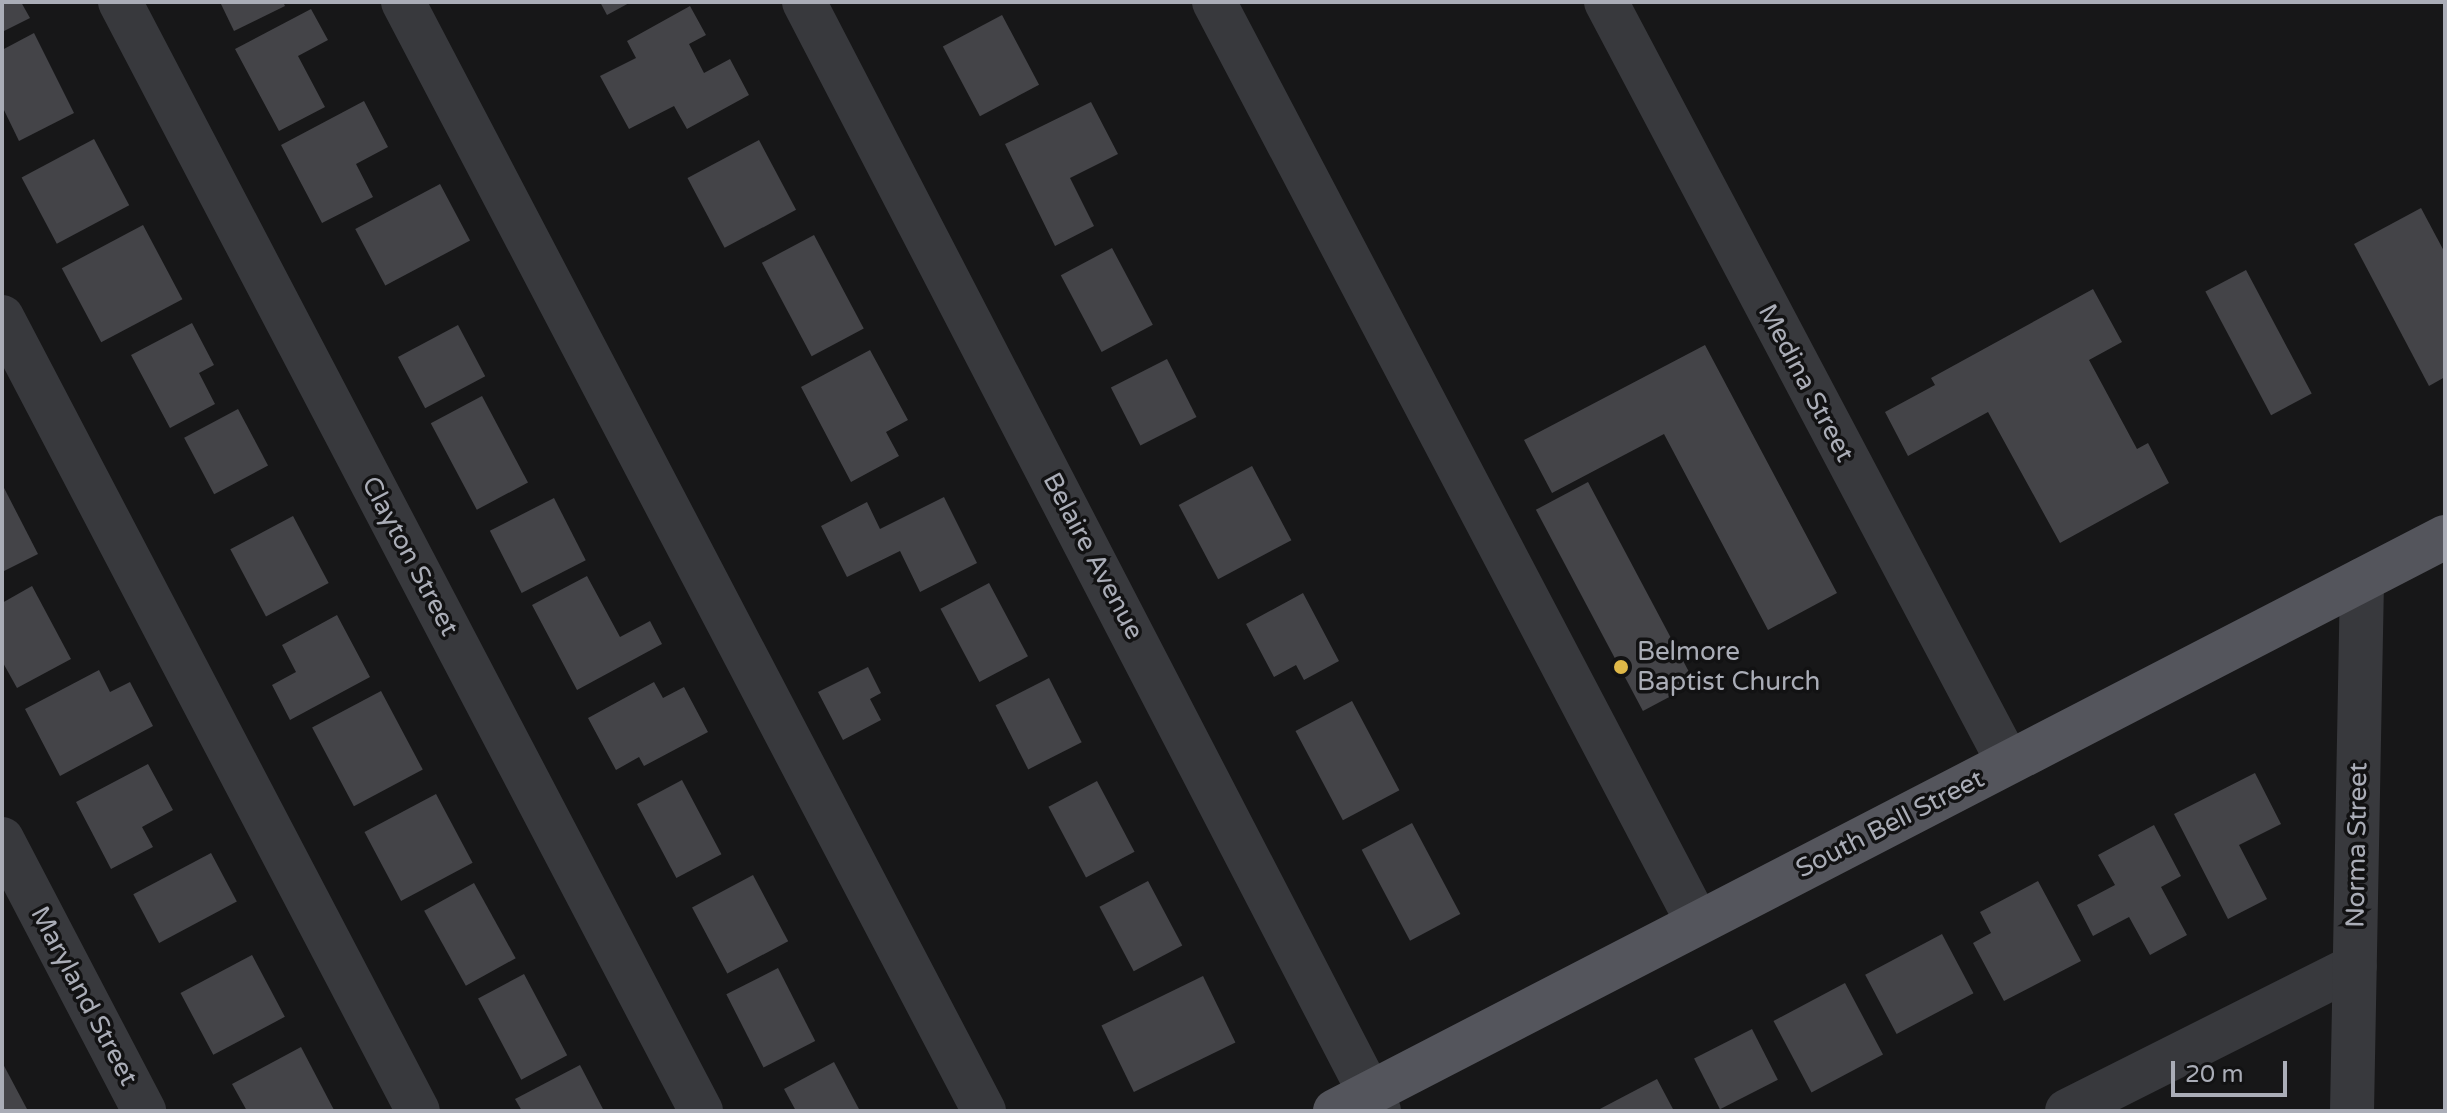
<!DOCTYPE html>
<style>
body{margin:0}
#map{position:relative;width:2447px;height:1113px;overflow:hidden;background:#171718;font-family:"Varela Round",sans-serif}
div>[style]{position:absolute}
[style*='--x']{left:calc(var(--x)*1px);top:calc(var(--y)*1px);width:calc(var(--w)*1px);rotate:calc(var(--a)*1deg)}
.building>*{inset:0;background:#444448;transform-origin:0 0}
.minor>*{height:44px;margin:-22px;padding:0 22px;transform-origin:22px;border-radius:22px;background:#38393d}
.major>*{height:44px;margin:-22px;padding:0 22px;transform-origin:22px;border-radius:22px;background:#54555c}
.dots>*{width:22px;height:22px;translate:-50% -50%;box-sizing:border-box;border:4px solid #121213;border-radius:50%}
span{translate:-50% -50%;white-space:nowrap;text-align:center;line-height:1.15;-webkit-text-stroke:7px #121213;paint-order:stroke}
.street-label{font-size:26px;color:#aaadb7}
.poi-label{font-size:26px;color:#aaadb7}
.left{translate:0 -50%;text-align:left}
.frame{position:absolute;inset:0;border:4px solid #aaadb7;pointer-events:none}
.scale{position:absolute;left:2171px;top:1061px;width:116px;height:36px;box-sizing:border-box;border:4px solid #aaadb7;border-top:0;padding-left:10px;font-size:24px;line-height:28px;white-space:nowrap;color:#aaadb7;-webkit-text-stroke:6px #121213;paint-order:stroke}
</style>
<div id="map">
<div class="building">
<div style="clip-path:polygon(2px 2px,21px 2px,30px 18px,2px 32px)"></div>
<div style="clip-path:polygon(220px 2px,283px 2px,285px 6px,234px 31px)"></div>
<div style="clip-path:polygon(600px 2px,631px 2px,607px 15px)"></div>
<div style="clip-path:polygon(690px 6px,706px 35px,689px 44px,704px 73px,730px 59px,749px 95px,687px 129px,674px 106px,629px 129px,600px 76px,636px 58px,627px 41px)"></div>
<div style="clip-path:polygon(311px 9px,328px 40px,298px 56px,325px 107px,279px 131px,235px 49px)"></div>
<div style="left:1002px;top:15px;width:79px;height:67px;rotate:62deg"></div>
<div style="clip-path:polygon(34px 33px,74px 113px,19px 141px,2px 106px,2px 50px)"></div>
<div style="clip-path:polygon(364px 101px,388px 147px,356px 164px,373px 197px,322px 223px,281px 145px)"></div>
<div style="clip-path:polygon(1091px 102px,1118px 154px,1070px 178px,1094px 226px,1055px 246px,1005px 144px)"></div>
<div style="left:94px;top:139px;width:75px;height:82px;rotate:62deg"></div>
<div style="left:759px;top:140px;width:79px;height:81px;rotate:62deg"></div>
<div style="left:440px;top:184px;width:64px;height:96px;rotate:62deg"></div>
<div style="clip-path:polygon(2421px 208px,2445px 253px,2445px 377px,2429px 386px,2354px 244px)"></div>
<div style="left:143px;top:225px;width:84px;height:92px;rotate:62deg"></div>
<div style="left:814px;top:235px;width:106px;height:59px;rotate:62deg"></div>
<div style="left:1112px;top:248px;width:87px;height:58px;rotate:62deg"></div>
<div style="left:2246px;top:270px;width:140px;height:46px;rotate:62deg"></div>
<div style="clip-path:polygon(2093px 289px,2122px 342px,2089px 360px,2137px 449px,2148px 443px,2169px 483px,2060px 543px,1988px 412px,1908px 456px,1885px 412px,1935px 385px,1931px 378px)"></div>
<div style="clip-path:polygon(192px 323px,214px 365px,199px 373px,215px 404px,170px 428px,131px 355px)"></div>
<div style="left:458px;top:325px;width:58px;height:68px;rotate:62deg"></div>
<div style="clip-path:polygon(1705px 345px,1837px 593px,1768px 630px,1664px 434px,1552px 493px,1524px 440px)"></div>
<div style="clip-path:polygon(870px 350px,908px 420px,886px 432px,899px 456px,851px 482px,801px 387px)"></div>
<div style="left:1167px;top:359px;width:65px;height:63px;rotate:63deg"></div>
<div style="left:482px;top:396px;width:98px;height:58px;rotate:62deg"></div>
<div style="left:238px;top:409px;width:64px;height:61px;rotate:62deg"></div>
<div style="left:1252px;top:466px;width:84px;height:83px;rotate:62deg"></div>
<div style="left:1588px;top:482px;width:228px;height:59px;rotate:62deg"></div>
<div style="clip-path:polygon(2px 484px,38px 554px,2px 572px)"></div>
<div style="clip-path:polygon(944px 497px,977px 563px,920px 592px,900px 551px,847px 577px,821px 526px,867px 502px,880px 529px)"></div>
<div style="left:554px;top:498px;width:70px;height:72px;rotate:63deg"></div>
<div style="left:293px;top:516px;width:76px;height:71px;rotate:62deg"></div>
<div style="clip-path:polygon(587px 576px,620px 637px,650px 621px,662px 644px,577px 690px,532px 605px)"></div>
<div style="left:989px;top:583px;width:83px;height:55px;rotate:62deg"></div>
<div style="clip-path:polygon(32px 586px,71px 659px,17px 688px,2px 661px,2px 603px)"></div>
<div style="clip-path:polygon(1303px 593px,1339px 661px,1304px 680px,1296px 665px,1274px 677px,1246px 624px)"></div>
<div style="clip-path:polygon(337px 615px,370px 677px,290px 720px,272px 685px,296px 672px,282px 645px)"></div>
<div style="clip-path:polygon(868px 667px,881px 693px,870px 699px,881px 720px,843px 740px,818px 692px)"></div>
<div style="clip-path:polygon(99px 670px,110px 692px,130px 682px,153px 726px,60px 776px,25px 709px)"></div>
<div style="left:1049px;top:678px;width:72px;height:60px;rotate:63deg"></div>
<div style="clip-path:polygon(654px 682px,663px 698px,684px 687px,708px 732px,644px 766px,639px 757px,616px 770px,588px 718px)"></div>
<div style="left:381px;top:691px;width:89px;height:78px;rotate:62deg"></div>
<div style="left:1352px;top:701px;width:101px;height:64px;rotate:62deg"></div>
<div style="clip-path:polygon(148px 764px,173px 810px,142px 827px,153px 847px,111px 869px,76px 802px)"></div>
<div style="clip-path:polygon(2255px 773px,2281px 824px,2239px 845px,2267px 899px,2228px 919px,2174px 814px)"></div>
<div style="left:682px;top:780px;width:84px;height:51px;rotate:62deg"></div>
<div style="left:1097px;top:781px;width:80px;height:55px;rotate:62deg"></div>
<div style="left:436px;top:794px;width:78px;height:81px;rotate:62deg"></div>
<div style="left:1412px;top:823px;width:103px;height:57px;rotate:62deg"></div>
<div style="clip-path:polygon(2154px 825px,2181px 876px,2161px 887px,2187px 935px,2150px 955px,2129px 917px,2093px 936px,2077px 905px,2115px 885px,2098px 855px)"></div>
<div style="left:211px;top:853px;width:55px;height:88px;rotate:62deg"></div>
<div style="left:753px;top:875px;width:75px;height:69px;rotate:62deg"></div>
<div style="left:1148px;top:881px;width:73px;height:55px;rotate:62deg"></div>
<div style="clip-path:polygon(2038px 881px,2081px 961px,2004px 1001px,1973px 943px,1991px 933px,1980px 912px)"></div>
<div style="left:474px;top:883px;width:86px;height:57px;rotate:61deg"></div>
<div style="left:1942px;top:934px;width:67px;height:87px;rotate:62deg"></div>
<div style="left:252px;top:955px;width:70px;height:81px;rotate:62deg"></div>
<div style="left:778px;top:968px;width:82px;height:58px;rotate:63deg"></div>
<div style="left:524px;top:974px;width:92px;height:52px;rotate:62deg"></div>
<div style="left:1203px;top:976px;width:74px;height:113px;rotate:64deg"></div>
<div style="left:1845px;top:983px;width:81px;height:81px;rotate:62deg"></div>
<div style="left:1752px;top:1029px;width:57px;height:65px;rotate:63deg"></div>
<div style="clip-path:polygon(301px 1047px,334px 1110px,247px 1111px,232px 1084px)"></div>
<div style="clip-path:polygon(2px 1062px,28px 1111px,2px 1111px)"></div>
<div style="clip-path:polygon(834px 1062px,860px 1111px,796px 1111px,784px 1089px)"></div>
<div style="clip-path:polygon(580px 1065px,604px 1111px,522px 1111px,515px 1099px)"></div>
<div style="clip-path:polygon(1657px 1079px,1674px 1111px,1596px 1111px)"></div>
</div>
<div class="minor">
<div style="--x:120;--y:2;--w:1252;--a:62.35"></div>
<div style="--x:403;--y:2;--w:1252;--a:62.35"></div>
<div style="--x:804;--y:2;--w:1249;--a:62.59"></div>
<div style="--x:1214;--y:2;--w:1040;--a:62.28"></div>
<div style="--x:1606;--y:2;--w:860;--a:62.12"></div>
<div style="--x:2;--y:317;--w:896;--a:62.35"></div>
<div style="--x:2;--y:839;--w:307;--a:62.4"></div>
<div style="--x:2067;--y:1111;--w:322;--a:-26.7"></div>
<div style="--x:2352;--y:1111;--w:531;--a:-88.92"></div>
</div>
<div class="major">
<div style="--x:1335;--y:1111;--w:1250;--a:-27.34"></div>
</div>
<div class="dots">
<div style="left:1621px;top:667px;background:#dfb848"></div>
</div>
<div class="street-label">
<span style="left:1806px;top:383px;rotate:62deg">Medina Street</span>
<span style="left:410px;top:556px;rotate:62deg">Clayton Street</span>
<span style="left:1093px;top:556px;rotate:62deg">Belaire Avenue</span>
<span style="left:1890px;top:824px;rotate:-27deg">South Bell Street</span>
<span style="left:2357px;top:845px;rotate:-89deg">Norma Street</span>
<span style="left:84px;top:996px;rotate:62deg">Maryland Street</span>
</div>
<div class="poi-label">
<span class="left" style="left:1637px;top:667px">Belmore<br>Baptist Church</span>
</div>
<div class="frame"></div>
<div class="scale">20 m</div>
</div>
